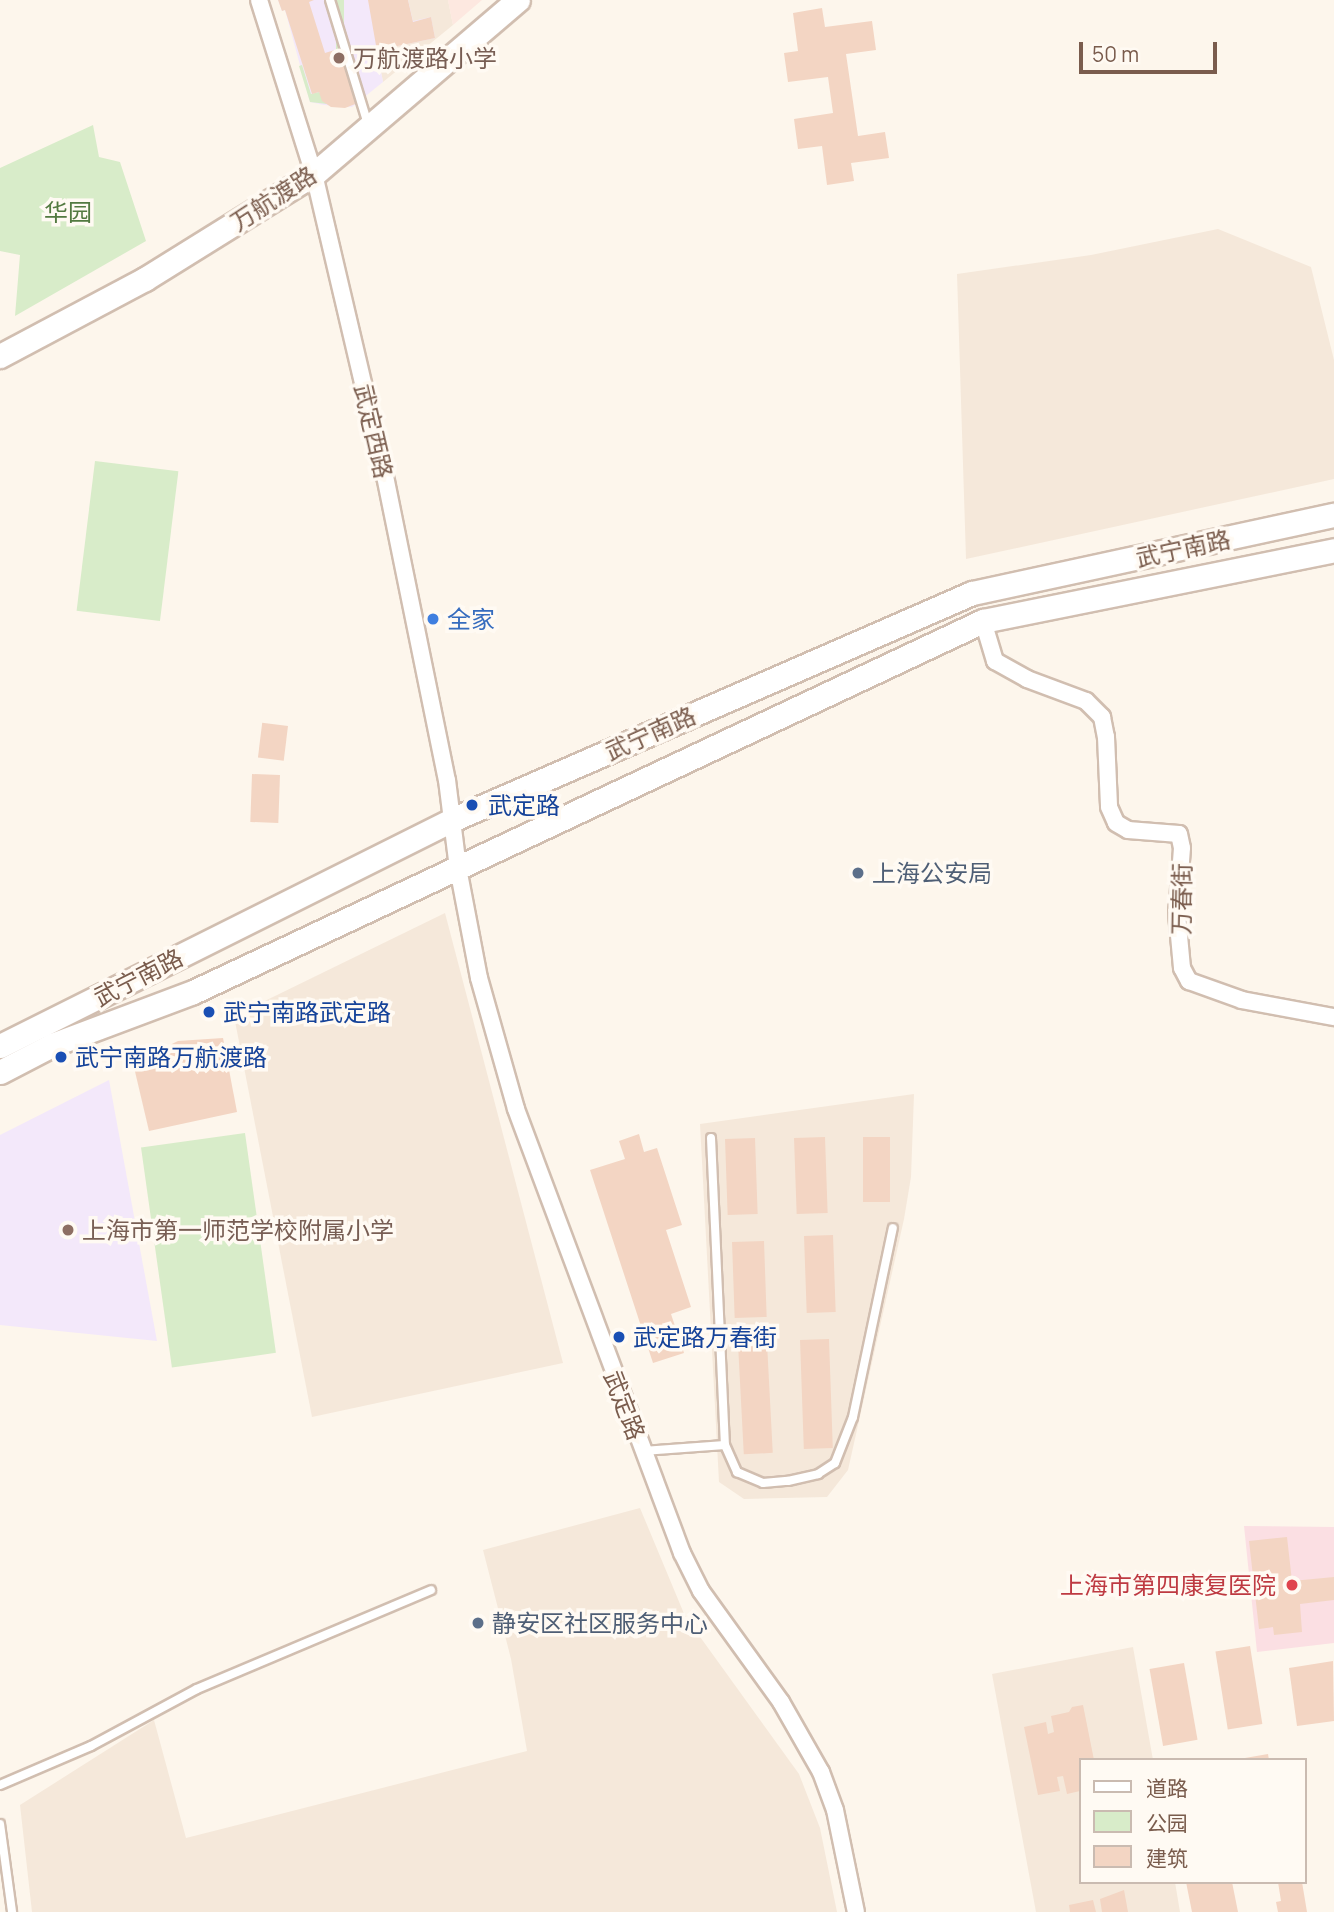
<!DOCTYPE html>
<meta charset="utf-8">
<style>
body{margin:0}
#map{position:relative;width:1334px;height:1912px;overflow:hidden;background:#fdf6ec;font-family:Manrope,"Noto Sans SC",sans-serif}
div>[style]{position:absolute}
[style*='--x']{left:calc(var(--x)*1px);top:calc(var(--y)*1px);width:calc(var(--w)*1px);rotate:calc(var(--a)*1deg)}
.residential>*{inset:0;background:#f5e8da}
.commercial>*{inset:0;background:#fde8e0}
.education>*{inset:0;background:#f3e8fa}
.medical>*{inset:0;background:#fbdfe3}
.green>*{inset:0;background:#d8ecc9;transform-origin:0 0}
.building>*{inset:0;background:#f3d5c3;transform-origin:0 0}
.roads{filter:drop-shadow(2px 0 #d1beb0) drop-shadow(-2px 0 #d1beb0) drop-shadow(0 2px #d1beb0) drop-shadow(0 -2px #d1beb0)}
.lane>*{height:8px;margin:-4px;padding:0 4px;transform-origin:4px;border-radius:4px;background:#fff}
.street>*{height:16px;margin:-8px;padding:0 8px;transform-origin:8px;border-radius:8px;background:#fff}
.secondary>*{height:23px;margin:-11.5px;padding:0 11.5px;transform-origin:11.5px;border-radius:11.5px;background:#fff}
.dots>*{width:19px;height:19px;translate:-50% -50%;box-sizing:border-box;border:4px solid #fffaf3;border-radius:50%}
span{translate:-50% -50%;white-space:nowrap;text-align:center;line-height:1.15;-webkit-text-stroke:7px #fffaf3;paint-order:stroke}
.education-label{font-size:24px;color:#785e54}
.left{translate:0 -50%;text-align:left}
.street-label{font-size:24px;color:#7a5c4d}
.park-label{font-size:24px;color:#537a41}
.shop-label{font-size:24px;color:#366cbe}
.transit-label{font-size:24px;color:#164399}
.service-label{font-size:24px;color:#4e5e75}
.health-label{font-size:24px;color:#be3a42}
.right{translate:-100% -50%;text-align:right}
.legend{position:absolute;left:1079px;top:1758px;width:228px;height:126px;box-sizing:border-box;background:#fffaf3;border:2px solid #cabbb1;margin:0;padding:9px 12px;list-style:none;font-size:21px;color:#7a5c4d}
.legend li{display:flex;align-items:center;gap:14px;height:35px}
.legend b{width:35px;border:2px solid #cabbb1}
.scale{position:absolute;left:1079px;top:42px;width:138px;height:32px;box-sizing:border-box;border:4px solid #7a5c4d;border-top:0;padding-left:9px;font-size:21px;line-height:24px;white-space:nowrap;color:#7a5c4d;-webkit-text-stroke:5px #fffaf3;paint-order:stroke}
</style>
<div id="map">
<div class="residential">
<div style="clip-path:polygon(408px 0,448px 0,453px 25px,383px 82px,377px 51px,391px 50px,413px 22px)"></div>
<div style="clip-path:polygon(1218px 229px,1311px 267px,1334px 360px,1334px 479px,966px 559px,957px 274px,1091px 255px)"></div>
<div style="clip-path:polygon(445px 913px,563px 1363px,312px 1417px,234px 1016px)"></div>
<div style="clip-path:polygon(914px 1094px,911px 1177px,904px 1219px,848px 1470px,827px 1497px,744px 1499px,719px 1482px,700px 1124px)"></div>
<div style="clip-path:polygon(640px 1508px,685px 1616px,799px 1774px,820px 1828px,837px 1912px,32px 1912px,20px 1805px,154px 1720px,186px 1838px,527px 1751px,511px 1659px,483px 1550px)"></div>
<div style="clip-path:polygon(1133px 1647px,1153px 1760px,1080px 1760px,1080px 1882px,1175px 1882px,1180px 1912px,1036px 1912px,992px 1674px)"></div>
</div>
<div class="commercial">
<div style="clip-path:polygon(448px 0,482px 0,453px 25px)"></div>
</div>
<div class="education">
<div style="clip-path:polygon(278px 0,408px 0,413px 21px,431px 17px,435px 38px,393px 47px,387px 51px,377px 51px,383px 82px,352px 107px,324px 105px,310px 102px,285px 10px,282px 11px)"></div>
<div style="clip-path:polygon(109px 1080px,157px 1341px,0 1325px,0 1135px)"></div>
</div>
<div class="medical">
<div style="clip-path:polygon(1244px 1526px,1334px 1527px,1334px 1643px,1257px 1652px)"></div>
</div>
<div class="green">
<div style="left:336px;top:0;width:8px;height:68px"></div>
<div style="clip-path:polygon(302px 65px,311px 94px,319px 92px,327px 104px,310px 102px,299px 66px)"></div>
<div style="clip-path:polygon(93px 125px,99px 157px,120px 162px,146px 241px,15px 316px,20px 255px,0 251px,0 168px)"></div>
<div style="left:95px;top:461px;width:84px;height:151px;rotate:7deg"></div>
<div style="left:245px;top:1133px;width:222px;height:105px;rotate:82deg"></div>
</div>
<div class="building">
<div style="clip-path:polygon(278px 0,314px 0,309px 2px,325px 53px,341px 48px,358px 103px,345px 108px,331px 107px,322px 101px,319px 92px,312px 94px,285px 10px,282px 11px)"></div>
<div style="clip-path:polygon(368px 0,408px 0,413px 22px,431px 17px,435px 38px,393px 47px,387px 51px,377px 51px)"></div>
<div style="clip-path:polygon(822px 8px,825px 27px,872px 21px,876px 50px,846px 54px,858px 136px,885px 132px,889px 158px,851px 163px,854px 181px,827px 185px,822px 146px,798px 149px,794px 119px,833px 113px,828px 77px,788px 82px,784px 53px,798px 51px,793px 13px)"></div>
<div style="left:288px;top:726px;width:35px;height:26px;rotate:97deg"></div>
<div style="left:252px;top:774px;width:28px;height:48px;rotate:2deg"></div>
<div style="clip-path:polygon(223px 1038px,237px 1112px,149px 1131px,133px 1063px,178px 1041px)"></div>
<div style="clip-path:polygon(639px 1134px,644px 1152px,657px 1148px,682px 1225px,666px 1230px,691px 1307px,671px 1314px,684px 1353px,653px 1363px,590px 1170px,625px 1159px,619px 1141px)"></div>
<div style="left:825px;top:1137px;width:76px;height:31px;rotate:88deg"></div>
<div style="left:863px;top:1137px;width:27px;height:65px"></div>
<div style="left:755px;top:1138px;width:76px;height:30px;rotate:88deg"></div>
<div style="left:833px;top:1235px;width:77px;height:29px;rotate:88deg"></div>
<div style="left:764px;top:1241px;width:76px;height:32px;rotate:88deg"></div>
<div style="left:829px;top:1339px;width:109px;height:29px;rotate:88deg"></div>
<div style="left:767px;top:1343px;width:110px;height:29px;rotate:87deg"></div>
<div style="clip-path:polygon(1287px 1537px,1292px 1581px,1334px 1577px,1334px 1600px,1300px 1604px,1302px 1632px,1274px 1635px,1273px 1627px,1259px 1629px,1249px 1541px)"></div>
<div style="left:1250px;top:1646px;width:79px;height:35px;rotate:81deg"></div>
<div style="clip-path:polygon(1333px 1661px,1334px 1721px,1297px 1726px,1289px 1668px)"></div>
<div style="left:1184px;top:1663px;width:78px;height:35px;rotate:80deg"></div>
<div style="clip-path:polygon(1083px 1705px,1094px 1760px,1080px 1760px,1080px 1791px,1067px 1794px,1063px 1776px,1057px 1777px,1060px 1791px,1038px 1795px,1024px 1727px,1046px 1722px,1048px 1734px,1054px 1732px,1051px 1716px,1069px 1712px,1072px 1707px)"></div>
<div style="clip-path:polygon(1268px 1754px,1269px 1760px,1245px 1760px,1245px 1758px)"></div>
<div style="clip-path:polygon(1186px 1882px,1232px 1882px,1238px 1912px,1192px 1912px)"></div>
<div style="clip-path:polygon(1278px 1882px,1302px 1882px,1307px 1912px,1278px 1912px,1276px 1902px,1281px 1901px)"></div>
<div style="clip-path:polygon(1124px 1890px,1128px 1912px,1102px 1912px,1100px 1899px)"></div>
<div style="clip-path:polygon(1093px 1900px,1096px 1912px,1070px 1912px,1069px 1905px)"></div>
</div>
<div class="roads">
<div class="lane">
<div style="--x:330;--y:0;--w:130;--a:73"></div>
<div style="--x:711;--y:1138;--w:307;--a:87.4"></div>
<div style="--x:725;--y:1445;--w:30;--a:66"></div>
<div style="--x:737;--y:1472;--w:28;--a:23"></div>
<div style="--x:763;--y:1483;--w:25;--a:-5"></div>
<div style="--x:788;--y:1481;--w:31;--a:-13"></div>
<div style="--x:818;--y:1474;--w:20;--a:-33"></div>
<div style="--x:835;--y:1463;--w:49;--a:-68.6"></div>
<div style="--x:853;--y:1417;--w:193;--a:-78.1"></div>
<div style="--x:643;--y:1451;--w:82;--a:-4.2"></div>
<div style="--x:0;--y:1785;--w:99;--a:-23.2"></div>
<div style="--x:91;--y:1746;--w:120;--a:-28.3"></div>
<div style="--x:197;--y:1689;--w:254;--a:-22.9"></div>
<div style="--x:0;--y:1824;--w:89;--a:82.2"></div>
</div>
<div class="street">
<div style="--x:259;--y:0;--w:182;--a:72.5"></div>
<div style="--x:314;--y:174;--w:310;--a:76.8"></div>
<div style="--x:385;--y:476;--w:310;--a:78.5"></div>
<div style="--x:447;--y:780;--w:89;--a:82.9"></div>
<div style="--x:458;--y:868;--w:112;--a:79.2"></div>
<div style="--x:479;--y:978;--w:136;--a:74.2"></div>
<div style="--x:516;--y:1109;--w:474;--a:69.5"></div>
<div style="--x:682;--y:1553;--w:42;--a:63.4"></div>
<div style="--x:701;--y:1591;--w:137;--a:54.2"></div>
<div style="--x:781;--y:1702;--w:81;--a:60.3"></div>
<div style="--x:821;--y:1772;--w:40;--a:69.8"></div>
<div style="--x:835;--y:1810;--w:104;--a:78.4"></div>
<div style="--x:983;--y:621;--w:42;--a:73.3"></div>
<div style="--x:995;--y:661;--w:37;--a:29"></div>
<div style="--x:1027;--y:679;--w:63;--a:20.4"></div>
<div style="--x:1086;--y:701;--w:23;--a:45"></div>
<div style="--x:1102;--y:717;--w:20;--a:79"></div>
<div style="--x:1106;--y:737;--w:70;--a:87.5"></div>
<div style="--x:1109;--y:807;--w:17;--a:66"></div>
<div style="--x:1116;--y:823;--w:14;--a:30"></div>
<div style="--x:1128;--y:830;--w:51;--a:4.5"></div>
<div style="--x:1179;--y:834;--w:14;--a:78"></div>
<div style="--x:1182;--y:848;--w:66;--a:94.3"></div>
<div style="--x:1177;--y:914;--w:54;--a:84.7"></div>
<div style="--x:1182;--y:968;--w:15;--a:62"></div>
<div style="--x:1189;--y:981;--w:56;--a:19.7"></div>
<div style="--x:1242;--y:1000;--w:94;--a:10.5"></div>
</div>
<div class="secondary">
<div style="--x:0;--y:356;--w:164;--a:-28"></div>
<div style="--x:145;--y:279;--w:199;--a:-31.9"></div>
<div style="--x:314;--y:174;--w:268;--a:-40.5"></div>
<div style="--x:0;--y:1046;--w:508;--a:-26.57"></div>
<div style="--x:454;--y:819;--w:565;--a:-23.57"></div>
<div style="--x:972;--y:593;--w:370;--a:-12.2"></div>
<div style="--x:0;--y:1072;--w:59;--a:-27.4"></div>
<div style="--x:52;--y:1045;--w:151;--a:-20.6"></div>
<div style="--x:193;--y:992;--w:873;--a:-25.16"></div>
<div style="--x:983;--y:621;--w:358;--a:-11.4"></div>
</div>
</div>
<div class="dots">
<div style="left:339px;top:58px;background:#8d6e63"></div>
<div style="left:433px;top:619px;background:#3f7fe0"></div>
<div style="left:472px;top:805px;background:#1a4fb4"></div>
<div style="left:858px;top:873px;background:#5c6f8a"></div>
<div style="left:209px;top:1012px;background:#1a4fb4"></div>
<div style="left:61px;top:1057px;background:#1a4fb4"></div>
<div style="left:68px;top:1230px;background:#8d6e63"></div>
<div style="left:619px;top:1337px;background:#1a4fb4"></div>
<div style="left:1292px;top:1585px;background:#e0444e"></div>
<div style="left:478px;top:1623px;background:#5c6f8a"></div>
</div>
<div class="education-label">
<span class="left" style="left:353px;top:58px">万航渡路小学</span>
<span class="left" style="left:82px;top:1230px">上海市第一师范学校附属小学</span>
</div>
<div class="street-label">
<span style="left:273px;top:198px;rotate:-33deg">万航渡路</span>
<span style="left:374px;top:431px;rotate:77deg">武定西路</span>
<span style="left:1183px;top:548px;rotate:-12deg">武宁南路</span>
<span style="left:650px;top:733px;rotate:-24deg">武宁南路</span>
<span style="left:1181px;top:899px;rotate:-89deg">万春街</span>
<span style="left:138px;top:977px;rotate:-27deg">武宁南路</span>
<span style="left:625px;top:1405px;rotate:69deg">武定路</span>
</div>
<div class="park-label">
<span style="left:68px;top:212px">华园</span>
</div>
<div class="shop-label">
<span class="left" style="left:447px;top:619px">全家</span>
</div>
<div class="transit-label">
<span class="left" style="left:488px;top:805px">武定路</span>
<span class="left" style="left:223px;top:1012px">武宁南路武定路</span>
<span class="left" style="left:75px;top:1057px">武宁南路万航渡路</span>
<span class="left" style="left:633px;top:1337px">武定路万春街</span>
</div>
<div class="service-label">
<span class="left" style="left:872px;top:873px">上海公安局</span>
<span class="left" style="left:492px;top:1623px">静安区社区服务中心</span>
</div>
<div class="health-label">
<span class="right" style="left:1276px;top:1585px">上海市第四康复医院</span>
</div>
<ul class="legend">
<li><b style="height:9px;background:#fff"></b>道路</li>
<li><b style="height:19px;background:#d8ecc9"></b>公园</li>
<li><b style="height:19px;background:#f3d5c3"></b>建筑</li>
</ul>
<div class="scale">50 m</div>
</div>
